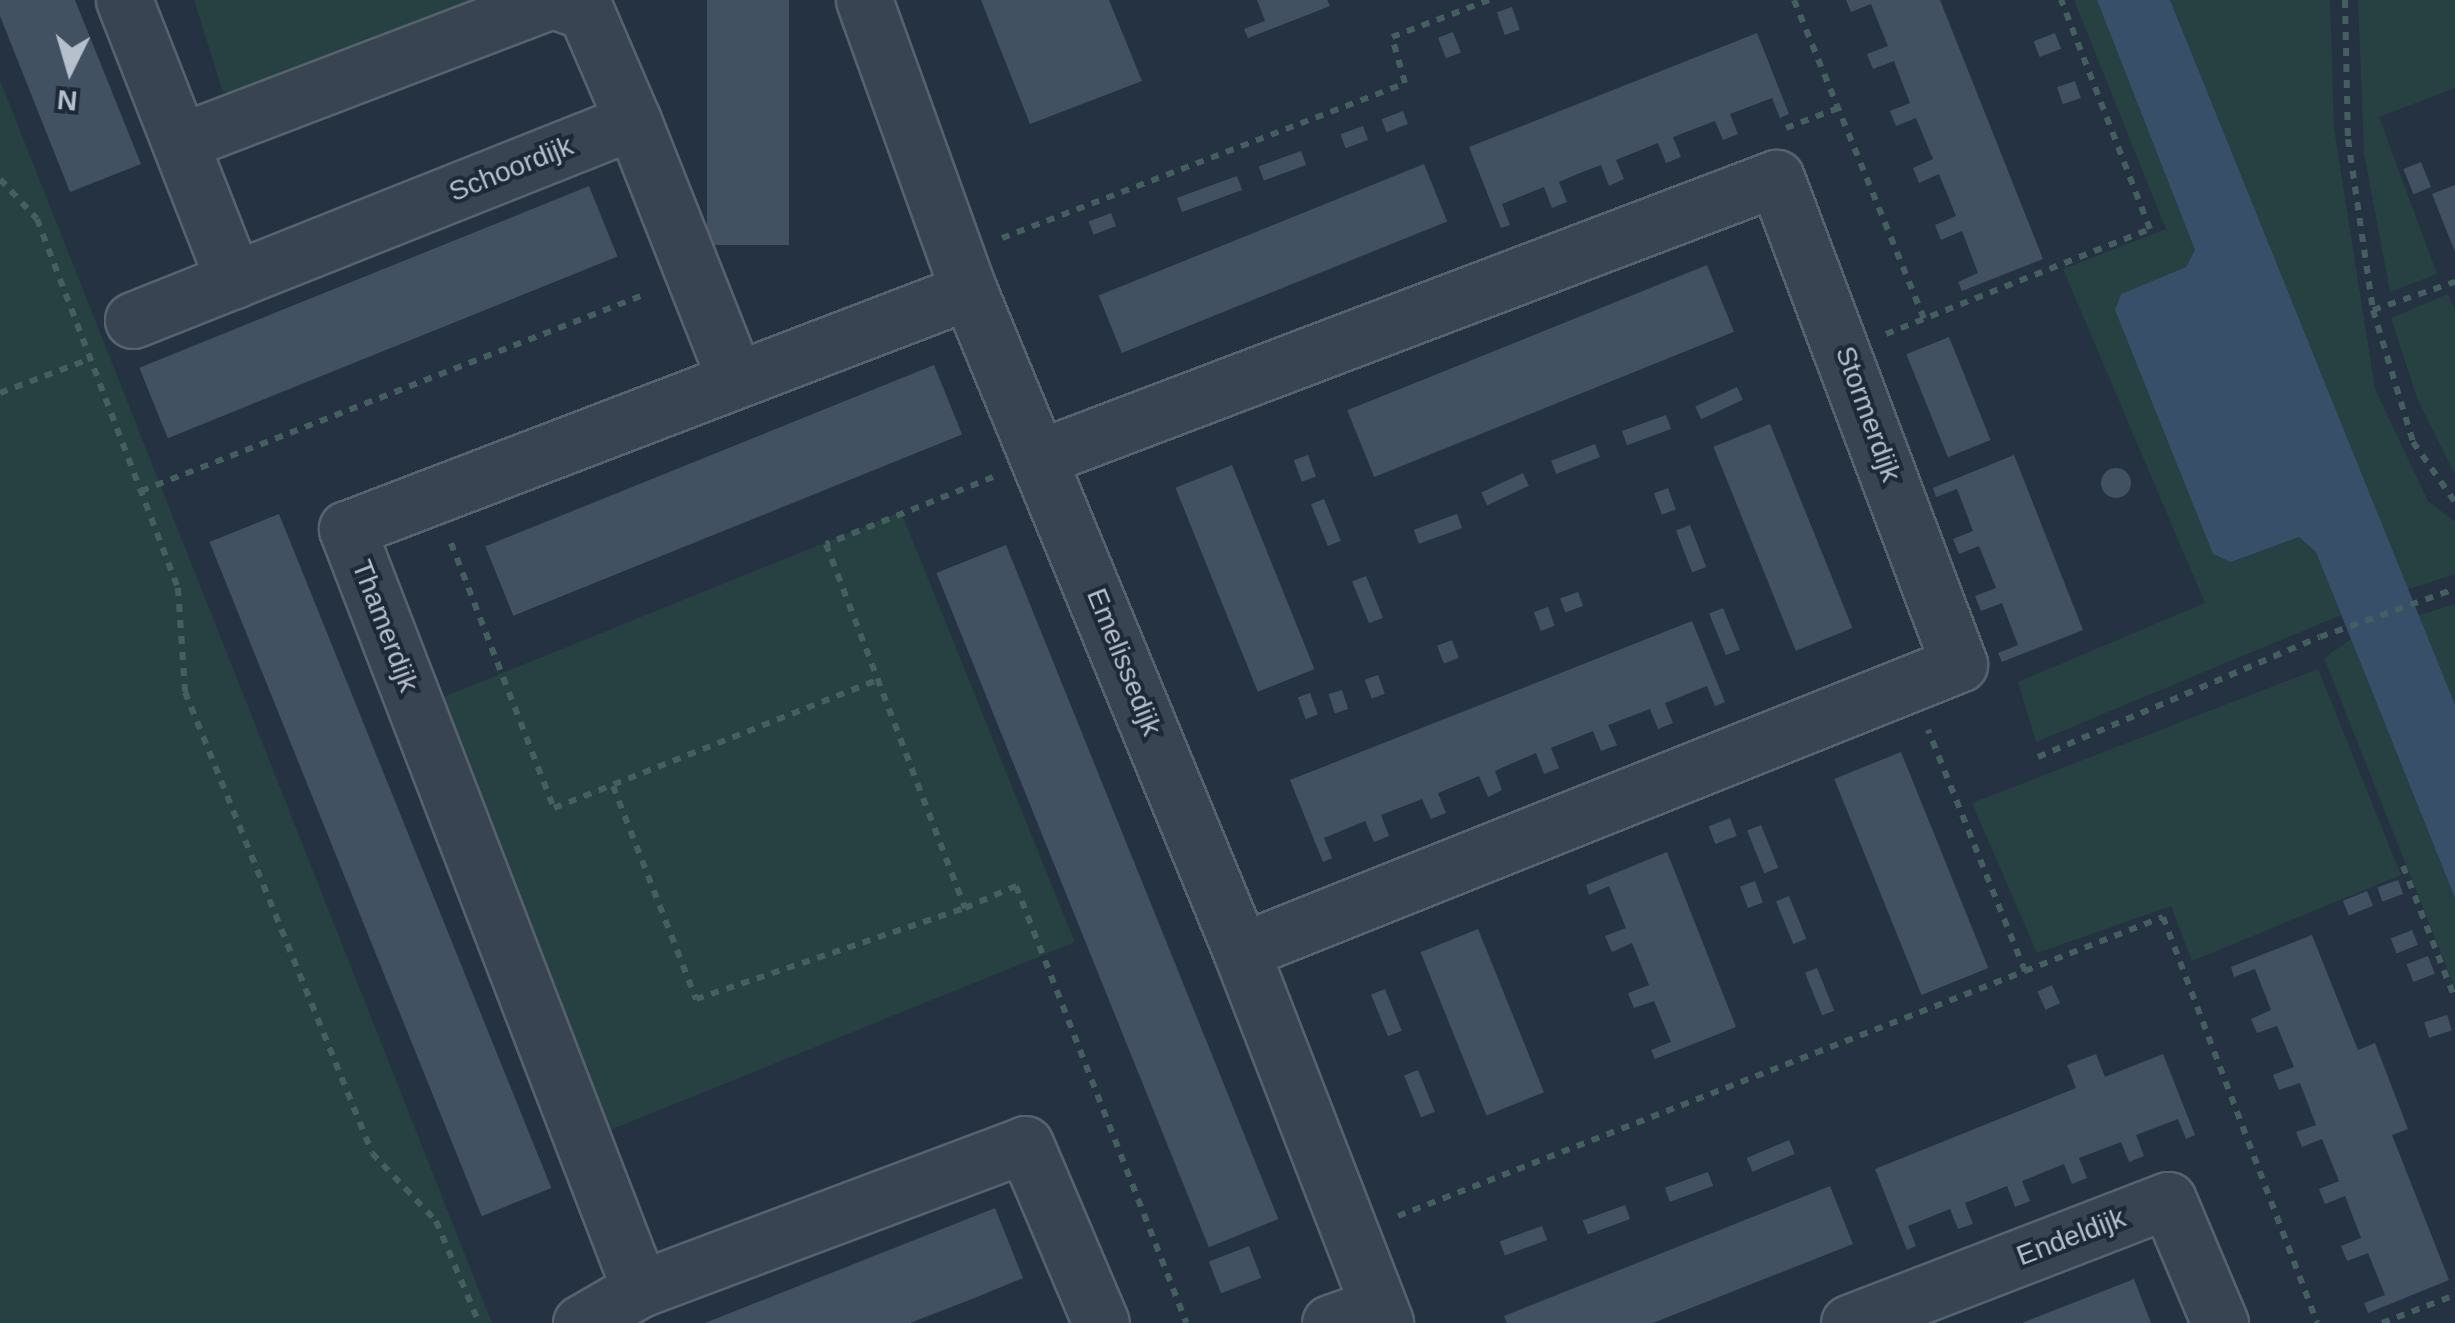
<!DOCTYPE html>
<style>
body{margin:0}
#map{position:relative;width:2455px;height:1323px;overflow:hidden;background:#253242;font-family:Arial,sans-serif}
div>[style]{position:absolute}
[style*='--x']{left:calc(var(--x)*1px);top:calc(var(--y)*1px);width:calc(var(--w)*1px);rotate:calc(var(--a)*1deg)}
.green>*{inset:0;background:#274143;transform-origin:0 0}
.water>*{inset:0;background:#384f6a}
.building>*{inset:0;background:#415161;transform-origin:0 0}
.round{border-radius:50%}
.path>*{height:6px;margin-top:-3px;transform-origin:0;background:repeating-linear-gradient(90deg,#455e60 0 8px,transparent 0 16px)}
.roads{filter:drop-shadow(2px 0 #57626f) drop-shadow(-2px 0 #57626f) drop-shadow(0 2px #57626f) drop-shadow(0 -2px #57626f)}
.minor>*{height:55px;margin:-27.5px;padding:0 27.5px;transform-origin:27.5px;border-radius:27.5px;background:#394452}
span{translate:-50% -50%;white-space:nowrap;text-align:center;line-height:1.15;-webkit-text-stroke:8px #1e2937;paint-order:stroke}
.street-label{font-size:28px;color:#b6bfcc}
.north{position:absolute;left:20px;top:20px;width:100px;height:100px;-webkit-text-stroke:8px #1e2937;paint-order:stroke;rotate:185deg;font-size:28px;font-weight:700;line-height:40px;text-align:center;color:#b6bfcc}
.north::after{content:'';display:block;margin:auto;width:35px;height:45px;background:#b6bfcc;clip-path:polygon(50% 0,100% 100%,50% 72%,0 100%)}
</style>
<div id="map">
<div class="green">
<div style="clip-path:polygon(194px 0,512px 0,249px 94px,223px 92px)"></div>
<div style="clip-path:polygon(2074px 0,2097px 0,2195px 250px,2186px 267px,2121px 294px,2115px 310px,2213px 554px,2231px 562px,2299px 537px,2316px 551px,2341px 615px,2036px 742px,2018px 682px,2205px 603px,2063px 269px,2166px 229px)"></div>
<div style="clip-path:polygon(2170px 0,2330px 0,2334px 128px,2375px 389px,2428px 501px,2455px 522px,2455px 574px,2406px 590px)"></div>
<div style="clip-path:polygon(2358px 0,2455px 0,2455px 88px,2379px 117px,2437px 274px,2390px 292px,2364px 153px)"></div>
<div style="clip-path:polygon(0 80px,492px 1323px,0 1323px)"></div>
<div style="clip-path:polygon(2448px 294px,2455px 310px,2455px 475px,2417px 398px,2391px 318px)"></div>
<div style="left:901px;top:512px;width:464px;height:503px;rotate:68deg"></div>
<div style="clip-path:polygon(2455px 604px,2455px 705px,2417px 616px)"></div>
<div style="clip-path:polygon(2351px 639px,2455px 898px,2455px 988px,2324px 658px)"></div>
<div style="clip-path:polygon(2318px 669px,2401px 875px,2192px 961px,2171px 906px,2037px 953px,1972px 803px)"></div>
</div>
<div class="water">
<div style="clip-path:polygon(2097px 0,2170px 0,2455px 705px,2455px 898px,2316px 552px,2299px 537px,2231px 562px,2213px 554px,2115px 310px,2121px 294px,2186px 267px,2195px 250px)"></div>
</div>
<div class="building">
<div style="clip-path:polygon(0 0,75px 0,141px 164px,70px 192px,0 16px)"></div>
<div style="left:707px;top:0;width:82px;height:245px"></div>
<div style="clip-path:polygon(981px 0,1109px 0,1142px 81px,1030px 124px)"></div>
<div style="clip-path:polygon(1257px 0,1327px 0,1330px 6px,1248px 38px,1244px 29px,1265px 21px)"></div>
<div style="clip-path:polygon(1846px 0,1940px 0,2043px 259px,1962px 291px,1958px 282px,1978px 273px,1962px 231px,1941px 240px,1935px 225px,1956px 216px,1939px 174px,1919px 183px,1913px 168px,1933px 159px,1916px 118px,1896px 126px,1890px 111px,1910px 103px,1894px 61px,1873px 69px,1867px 54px,1888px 46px,1871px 4px,1851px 12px)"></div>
<div style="left:1512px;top:7px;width:24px;height:16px;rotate:71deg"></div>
<div style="left:1453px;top:32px;width:22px;height:16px;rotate:69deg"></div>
<div style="clip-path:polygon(1757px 33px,1789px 114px,1780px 118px,1772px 98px,1730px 114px,1738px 134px,1723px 140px,1715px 121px,1673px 137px,1681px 157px,1666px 163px,1658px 143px,1616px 160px,1624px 179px,1609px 186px,1601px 165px,1580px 173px,1559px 182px,1567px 202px,1552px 208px,1544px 187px,1502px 204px,1510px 225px,1501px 228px,1469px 147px)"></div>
<div style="left:2055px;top:33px;width:17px;height:23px;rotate:69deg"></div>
<div style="left:2075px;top:81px;width:18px;height:19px;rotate:71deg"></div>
<div style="left:1403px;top:111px;width:14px;height:23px;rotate:69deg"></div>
<div style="left:1363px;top:126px;width:15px;height:24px;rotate:70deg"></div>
<div style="left:1301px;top:151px;width:15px;height:45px;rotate:70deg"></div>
<div style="left:2421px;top:162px;width:27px;height:19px;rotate:68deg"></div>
<div style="left:1424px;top:164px;width:62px;height:351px;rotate:68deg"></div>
<div style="left:1237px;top:176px;width:15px;height:64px;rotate:70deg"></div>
<div style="clip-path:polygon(2455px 185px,2455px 252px,2432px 194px)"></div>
<div style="left:589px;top:186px;width:76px;height:485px;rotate:68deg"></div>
<div style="left:1111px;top:213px;width:14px;height:24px;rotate:69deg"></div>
<div style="left:1707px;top:265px;width:72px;height:388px;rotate:68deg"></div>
<div style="left:1949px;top:337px;width:111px;height:46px;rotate:68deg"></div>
<div style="left:934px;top:365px;width:75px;height:484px;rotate:68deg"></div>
<div style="left:1737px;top:387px;width:14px;height:46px;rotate:65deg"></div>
<div style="left:1666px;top:415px;width:15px;height:47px;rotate:70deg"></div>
<div style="left:1770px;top:424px;width:220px;height:61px;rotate:68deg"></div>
<div style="left:1595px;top:444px;width:14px;height:47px;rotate:69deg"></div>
<div style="left:1308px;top:455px;width:23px;height:15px;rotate:70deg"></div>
<div style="clip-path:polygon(2014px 455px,2083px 630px,2002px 662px,1998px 653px,2018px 645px,2002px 603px,1981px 611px,1975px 596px,1996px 588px,1979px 546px,1959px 554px,1953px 539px,1973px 531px,1957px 489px,1936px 497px,1933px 488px)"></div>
<div style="left:1232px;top:465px;width:220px;height:61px;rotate:68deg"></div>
<div class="round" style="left:2101px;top:468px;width:30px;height:30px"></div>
<div style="left:1523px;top:473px;width:14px;height:46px;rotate:65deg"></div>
<div style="left:1668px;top:488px;width:23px;height:15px;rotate:70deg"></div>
<div style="left:1324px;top:499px;width:45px;height:14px;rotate:68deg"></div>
<div style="left:279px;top:514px;width:727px;height:75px;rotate:68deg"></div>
<div style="left:1457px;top:514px;width:15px;height:46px;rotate:70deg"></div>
<div style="left:1690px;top:525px;width:45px;height:15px;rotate:69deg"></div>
<div style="left:1006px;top:545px;width:727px;height:75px;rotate:68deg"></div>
<div style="left:1366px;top:576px;width:45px;height:15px;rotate:68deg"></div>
<div style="left:1578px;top:592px;width:15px;height:19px;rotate:70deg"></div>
<div style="left:1548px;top:607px;width:20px;height:15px;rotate:70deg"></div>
<div style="left:1723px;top:608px;width:45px;height:15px;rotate:68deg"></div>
<div style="clip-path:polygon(1692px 621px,1725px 702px,1715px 706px,1707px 686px,1665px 703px,1673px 723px,1658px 729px,1650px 709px,1608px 725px,1617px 745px,1601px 751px,1593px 731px,1551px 748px,1559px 768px,1544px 774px,1536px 753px,1515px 762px,1495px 771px,1502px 790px,1488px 797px,1479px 776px,1438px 793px,1446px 813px,1431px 819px,1422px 799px,1381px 815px,1389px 836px,1374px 842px,1365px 821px,1324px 838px,1332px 858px,1323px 862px,1290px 780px)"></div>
<div style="left:1452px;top:640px;width:19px;height:16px;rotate:69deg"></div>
<div style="left:1378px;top:675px;width:20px;height:14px;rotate:70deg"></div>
<div style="left:1342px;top:690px;width:20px;height:14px;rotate:72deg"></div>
<div style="left:1310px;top:693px;width:23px;height:13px;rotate:70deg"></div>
<div style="left:1901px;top:752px;width:233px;height:72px;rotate:68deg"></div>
<div style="left:1730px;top:818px;width:19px;height:23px;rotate:69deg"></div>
<div style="left:1761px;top:825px;width:46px;height:15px;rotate:68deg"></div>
<div style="clip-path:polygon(1667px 852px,1736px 1027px,1655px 1059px,1651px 1050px,1671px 1042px,1654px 1001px,1634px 1008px,1628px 993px,1649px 985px,1632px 943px,1612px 952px,1605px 936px,1626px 928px,1609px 886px,1589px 895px,1586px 885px)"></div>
<div style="left:2398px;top:880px;width:15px;height:22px;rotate:70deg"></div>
<div style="left:1755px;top:881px;width:23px;height:16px;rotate:70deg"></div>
<div style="left:2367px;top:891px;width:16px;height:26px;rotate:68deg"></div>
<div style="left:1789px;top:896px;width:46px;height:14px;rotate:68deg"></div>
<div style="left:1478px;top:929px;width:176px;height:62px;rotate:68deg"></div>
<div style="left:2412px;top:930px;width:16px;height:23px;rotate:68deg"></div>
<div style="clip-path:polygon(2312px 935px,2358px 1050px,2375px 1043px,2408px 1129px,2392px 1135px,2449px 1280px,2368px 1313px,2364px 1303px,2385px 1295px,2368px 1253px,2347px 1261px,2341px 1246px,2361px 1238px,2345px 1196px,2325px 1204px,2319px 1189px,2339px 1181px,2322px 1139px,2302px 1147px,2296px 1132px,2316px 1125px,2300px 1083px,2279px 1090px,2273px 1075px,2294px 1067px,2277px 1026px,2257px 1033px,2251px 1019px,2271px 1010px,2255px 969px,2234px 977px,2231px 967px)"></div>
<div style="left:2428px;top:956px;width:19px;height:23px;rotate:69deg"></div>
<div style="left:1817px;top:968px;width:46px;height:13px;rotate:68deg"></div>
<div style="left:2052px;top:985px;width:20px;height:16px;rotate:66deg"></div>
<div style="left:1385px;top:989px;width:45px;height:15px;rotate:68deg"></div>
<div style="left:2447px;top:1015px;width:16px;height:24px;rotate:72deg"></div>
<div style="clip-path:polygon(2096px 1054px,2105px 1077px,2163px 1054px,2195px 1135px,2186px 1139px,2178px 1119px,2136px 1135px,2144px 1156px,2129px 1162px,2121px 1142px,2079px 1158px,2087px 1178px,2072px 1184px,2064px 1164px,2022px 1181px,2030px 1201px,2015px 1207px,2007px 1186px,1965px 1203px,1973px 1224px,1958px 1229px,1950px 1209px,1908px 1226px,1916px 1246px,1907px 1250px,1875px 1169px,2076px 1088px,2067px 1065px)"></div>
<div style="left:1418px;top:1070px;width:45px;height:15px;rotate:68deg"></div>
<div style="left:1789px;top:1140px;width:15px;height:46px;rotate:67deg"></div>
<div style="left:1708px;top:1172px;width:15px;height:46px;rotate:70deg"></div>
<div style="clip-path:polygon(1830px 1186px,1853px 1244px,1653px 1323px,1507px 1323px,1504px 1316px)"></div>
<div style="left:1625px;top:1205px;width:15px;height:45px;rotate:70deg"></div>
<div style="clip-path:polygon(995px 1208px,1023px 1278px,977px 1297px,910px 1323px,705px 1323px)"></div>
<div style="left:1542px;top:1226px;width:15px;height:45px;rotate:70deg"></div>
<div style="left:1249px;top:1246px;width:34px;height:43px;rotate:69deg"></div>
<div style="clip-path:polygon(2134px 1279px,2151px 1323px,2022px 1323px)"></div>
</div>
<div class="path">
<div style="--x:1794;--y:0;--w:344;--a:67.8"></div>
<div style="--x:2345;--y:0;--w:139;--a:88.8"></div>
<div style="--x:2348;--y:139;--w:173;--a:81.7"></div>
<div style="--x:2373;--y:310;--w:138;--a:73.1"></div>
<div style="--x:2413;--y:442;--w:73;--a:55"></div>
<div style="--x:1786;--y:128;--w:53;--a:-20.8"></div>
<div style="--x:0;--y:179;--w:54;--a:47.2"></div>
<div style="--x:37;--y:219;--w:395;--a:69.1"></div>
<div style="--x:178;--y:588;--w:104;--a:86.1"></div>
<div style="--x:185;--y:692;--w:497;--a:67.9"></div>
<div style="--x:372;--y:1153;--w:93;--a:46.7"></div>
<div style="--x:436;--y:1221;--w:111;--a:67.1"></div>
<div style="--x:1002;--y:238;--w:432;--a:-21"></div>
<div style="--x:1405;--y:83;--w:48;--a:-105.8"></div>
<div style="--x:1392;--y:37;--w:104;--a:-20.9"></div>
<div style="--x:2373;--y:310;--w:87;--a:-18.9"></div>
<div style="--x:1886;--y:334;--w:284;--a:-21.7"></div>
<div style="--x:2150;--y:229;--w:246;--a:-111.2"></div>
<div style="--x:0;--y:393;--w:98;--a:-20.8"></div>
<div style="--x:993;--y:477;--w:180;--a:158.1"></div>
<div style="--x:826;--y:544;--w:390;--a:69.1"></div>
<div style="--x:965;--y:908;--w:56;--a:-23.3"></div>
<div style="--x:1016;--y:886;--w:469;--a:68.7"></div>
<div style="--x:141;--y:491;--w:542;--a:-21.31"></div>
<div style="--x:451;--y:543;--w:284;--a:68.8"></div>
<div style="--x:554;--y:808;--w:348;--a:-21.6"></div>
<div style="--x:2038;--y:757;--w:306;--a:-23.1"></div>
<div style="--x:2320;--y:637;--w:143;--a:-19.6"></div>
<div style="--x:613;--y:786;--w:229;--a:68.7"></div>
<div style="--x:696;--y:999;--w:284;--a:-18.7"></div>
<div style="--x:2403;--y:866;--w:143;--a:68.6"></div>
<div style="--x:2025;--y:971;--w:148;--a:-21.4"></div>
<div style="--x:2163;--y:917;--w:434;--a:69.2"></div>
<div style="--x:1398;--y:1216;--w:673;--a:-21.34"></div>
<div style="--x:2025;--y:971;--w:260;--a:-111.9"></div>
<div style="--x:2382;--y:1323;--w:78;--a:-21"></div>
</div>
<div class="roads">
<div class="minor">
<div style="--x:124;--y:0;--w:301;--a:68.6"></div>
<div style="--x:553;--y:0;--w:35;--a:20"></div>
<div style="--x:586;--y:12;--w:119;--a:66.7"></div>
<div style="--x:864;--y:0;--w:309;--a:70.2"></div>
<div style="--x:969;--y:291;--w:714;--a:67.6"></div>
<div style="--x:1241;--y:951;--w:399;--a:68.8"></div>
<div style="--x:180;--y:142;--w:397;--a:-20.9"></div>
<div style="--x:133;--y:320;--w:538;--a:-21.7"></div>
<div style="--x:633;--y:121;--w:277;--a:68.4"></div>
<div style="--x:1041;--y:457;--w:786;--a:-20.79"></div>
<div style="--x:1776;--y:178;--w:519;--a:69.37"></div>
<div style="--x:1959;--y:664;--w:773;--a:158.21"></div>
<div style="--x:640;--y:1289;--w:815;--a:-111.08"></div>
<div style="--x:347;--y:529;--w:666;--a:-20.94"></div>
<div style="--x:581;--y:1323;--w:68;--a:-30"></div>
<div style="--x:640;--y:1289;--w:411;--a:-20.6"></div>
<div style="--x:1025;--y:1144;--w:194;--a:67"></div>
<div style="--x:1330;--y:1323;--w:51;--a:-19.5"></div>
<div style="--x:1849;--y:1323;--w:342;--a:-21.1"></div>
<div style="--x:2168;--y:1200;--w:134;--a:67.1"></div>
</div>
</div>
<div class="street-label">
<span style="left:511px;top:169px;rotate:-22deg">Schoordijk</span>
<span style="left:1868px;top:414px;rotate:70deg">Stormerdijk</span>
<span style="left:385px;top:626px;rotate:69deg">Thamerdijk</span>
<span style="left:1124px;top:662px;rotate:68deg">Emelissedijk</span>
<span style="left:2071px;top:1237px;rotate:-21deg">Endeldijk</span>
</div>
<div class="north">N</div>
</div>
